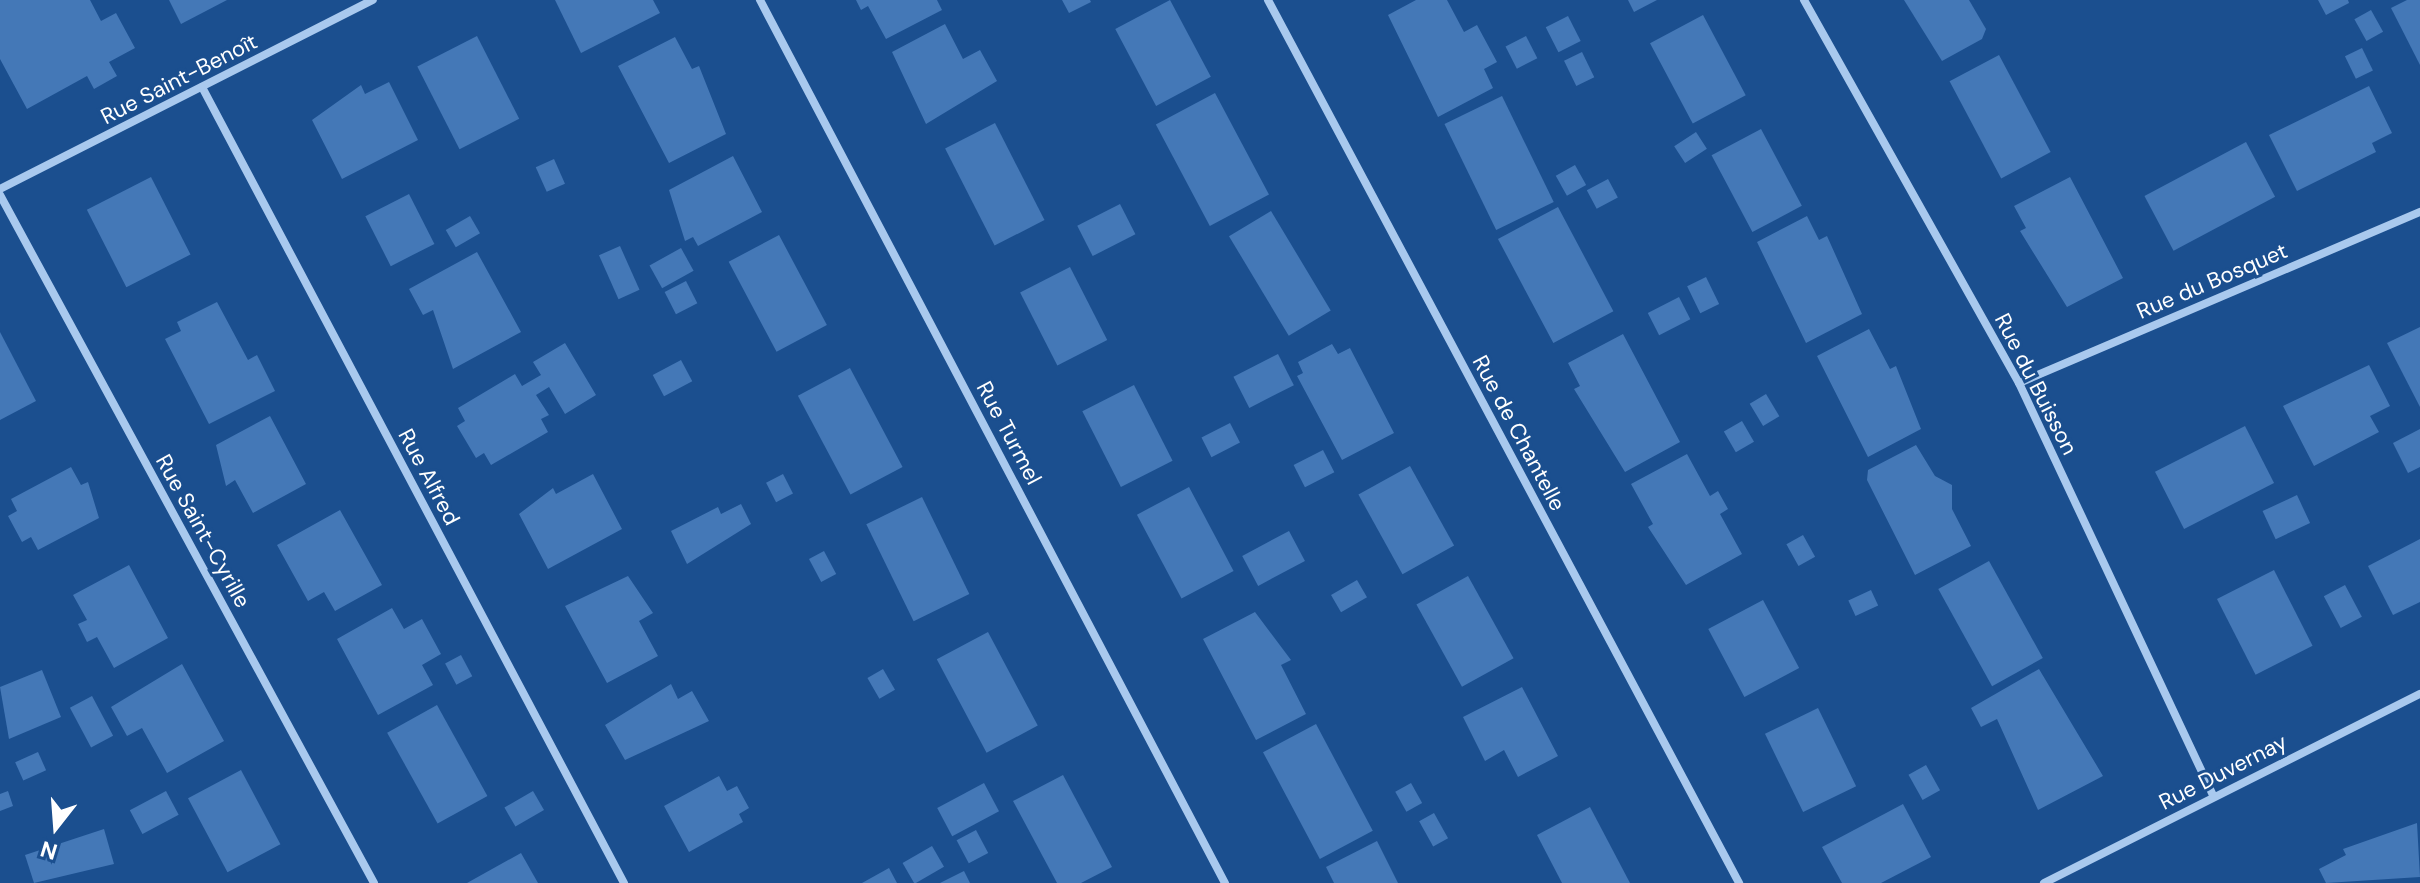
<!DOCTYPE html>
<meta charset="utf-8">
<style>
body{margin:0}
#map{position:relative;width:2420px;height:883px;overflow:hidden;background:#1b4f8f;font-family:"DM Sans",sans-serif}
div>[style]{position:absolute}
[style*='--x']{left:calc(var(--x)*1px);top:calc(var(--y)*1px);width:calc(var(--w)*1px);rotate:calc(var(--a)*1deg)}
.building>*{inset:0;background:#4478b7;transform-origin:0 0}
.street>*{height:8px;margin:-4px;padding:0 4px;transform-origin:4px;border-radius:4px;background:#a9c9ee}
span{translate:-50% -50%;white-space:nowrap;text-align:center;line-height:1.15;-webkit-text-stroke:6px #1b4f8f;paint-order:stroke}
.street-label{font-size:22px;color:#fff}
.north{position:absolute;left:16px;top:787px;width:80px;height:80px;-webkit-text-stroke:6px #1b4f8f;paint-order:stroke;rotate:197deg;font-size:22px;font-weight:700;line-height:32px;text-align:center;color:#fff}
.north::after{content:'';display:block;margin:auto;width:28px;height:36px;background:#fff;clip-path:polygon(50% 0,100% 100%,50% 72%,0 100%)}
</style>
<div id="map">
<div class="building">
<div style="clip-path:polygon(0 0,90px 0,101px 21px,116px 13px,135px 48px,109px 62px,117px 76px,94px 89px,87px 76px,27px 109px,0 59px)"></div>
<div style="clip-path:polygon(169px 0,227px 0,181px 24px)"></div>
<div style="clip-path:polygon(555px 0,653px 0,660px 13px,581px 53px)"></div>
<div style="clip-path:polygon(856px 0,937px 0,942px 10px,886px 39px,868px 6px,861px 10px)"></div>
<div style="clip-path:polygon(1062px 0,1090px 0,1091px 2px,1069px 13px)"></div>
<div style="left:1170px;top:0;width:87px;height:62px;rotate:62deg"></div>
<div style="clip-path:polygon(1416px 0,1447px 0,1464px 32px,1477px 25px,1497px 62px,1484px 69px,1493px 88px,1438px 117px,1388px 15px)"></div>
<div style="clip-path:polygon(1628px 0,1657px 0,1634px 12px)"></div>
<div style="clip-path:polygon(1904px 0,1969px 0,1986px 29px,1982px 39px,1942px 61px)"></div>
<div style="clip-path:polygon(2318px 0,2348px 0,2349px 3px,2326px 15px)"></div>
<div style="clip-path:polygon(2407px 0,2420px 0,2420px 65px,2391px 8px)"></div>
<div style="left:2371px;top:10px;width:25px;height:19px;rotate:61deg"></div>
<div style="left:1703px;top:15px;width:91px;height:60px;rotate:62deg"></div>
<div style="left:1568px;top:16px;width:28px;height:25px;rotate:63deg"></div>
<div style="clip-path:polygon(945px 24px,963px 59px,980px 50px,997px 81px,926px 124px,892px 52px)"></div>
<div style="left:477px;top:36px;width:93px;height:67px;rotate:63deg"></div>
<div style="left:1526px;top:36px;width:25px;height:23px;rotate:63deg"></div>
<div style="clip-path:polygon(675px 37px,692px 69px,699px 66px,726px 134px,669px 163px,618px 66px)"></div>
<div style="left:2362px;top:48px;width:25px;height:19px;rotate:64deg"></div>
<div style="left:1582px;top:52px;width:28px;height:20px;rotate:64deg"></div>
<div style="left:1999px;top:55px;width:110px;height:56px;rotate:62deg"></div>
<div style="clip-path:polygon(389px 82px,418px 140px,342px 179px,312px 120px,361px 85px,365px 94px)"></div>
<div style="clip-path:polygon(2369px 86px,2392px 133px,2372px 143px,2376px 152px,2297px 191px,2269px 135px)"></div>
<div style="left:1215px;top:93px;width:115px;height:67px;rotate:62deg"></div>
<div style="left:1502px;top:96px;width:118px;height:64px;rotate:64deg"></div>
<div style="left:995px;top:123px;width:109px;height:56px;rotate:63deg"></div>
<div style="left:1761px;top:129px;width:87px;height:56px;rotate:62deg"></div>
<div style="left:1696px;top:132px;width:20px;height:26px;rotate:57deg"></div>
<div style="left:2246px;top:142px;width:62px;height:115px;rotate:62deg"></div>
<div style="clip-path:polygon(733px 156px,762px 212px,698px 246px,693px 237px,685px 241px,669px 190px)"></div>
<div style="left:554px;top:159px;width:27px;height:20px;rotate:66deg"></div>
<div style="left:1575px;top:165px;width:23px;height:22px;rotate:61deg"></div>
<div style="left:151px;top:177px;width:87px;height:72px;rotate:63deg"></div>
<div style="clip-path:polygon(2070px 177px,2123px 278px,2067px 307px,2020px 231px,2026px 228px,2014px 206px)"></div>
<div style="left:1608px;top:179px;width:21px;height:24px;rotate:62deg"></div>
<div style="left:409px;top:194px;width:56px;height:49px;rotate:63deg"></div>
<div style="left:1120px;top:204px;width:34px;height:48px;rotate:63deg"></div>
<div style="left:1558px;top:207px;width:118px;height:68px;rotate:62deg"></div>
<div style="left:1271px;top:211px;width:116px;height:49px;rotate:59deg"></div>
<div style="left:470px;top:216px;width:20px;height:28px;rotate:60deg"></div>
<div style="clip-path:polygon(1807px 216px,1819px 240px,1827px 236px,1862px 314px,1806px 343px,1757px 242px)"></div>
<div style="left:779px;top:235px;width:102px;height:57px;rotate:62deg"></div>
<div style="left:620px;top:246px;width:48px;height:23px;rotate:66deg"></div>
<div style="left:681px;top:248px;width:26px;height:36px;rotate:61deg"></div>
<div style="clip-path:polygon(477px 252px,521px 332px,453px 369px,433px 310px,423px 315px,409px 289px)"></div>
<div style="left:1070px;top:267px;width:82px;height:56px;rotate:63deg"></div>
<div style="left:1706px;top:277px;width:30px;height:21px;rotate:64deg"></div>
<div style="left:686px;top:281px;width:25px;height:24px;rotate:63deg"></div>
<div style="left:1679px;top:297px;width:25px;height:35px;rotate:63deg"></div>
<div style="clip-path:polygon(217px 302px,248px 360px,257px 355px,275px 391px,209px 424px,165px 339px,181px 331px,177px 322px)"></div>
<div style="clip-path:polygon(2420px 327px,2420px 407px,2387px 343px)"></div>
<div style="clip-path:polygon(1869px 329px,1890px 369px,1896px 366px,1921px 429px,1868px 457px,1817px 356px)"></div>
<div style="clip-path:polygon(0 332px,36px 401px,0 420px)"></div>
<div style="clip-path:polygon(1623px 334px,1680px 442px,1625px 472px,1574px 389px,1580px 386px,1568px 363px)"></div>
<div style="clip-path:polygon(565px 343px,596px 395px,565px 414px,549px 387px,536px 395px,549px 415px,541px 419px,548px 432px,491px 465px,484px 453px,476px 458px,457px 426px,465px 421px,458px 408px,515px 374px,522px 386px,541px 375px,533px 362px)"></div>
<div style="clip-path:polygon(1332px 344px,1338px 354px,1350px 348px,1394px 433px,1342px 460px,1297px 376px,1303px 373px,1298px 362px)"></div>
<div style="left:1278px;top:354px;width:35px;height:50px;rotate:63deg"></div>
<div style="left:681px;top:360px;width:24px;height:32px;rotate:62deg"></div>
<div style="clip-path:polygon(2369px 365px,2390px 406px,2370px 416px,2379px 432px,2314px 466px,2283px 406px)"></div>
<div style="left:850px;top:368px;width:112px;height:59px;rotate:62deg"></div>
<div style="left:1134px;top:385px;width:85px;height:58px;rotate:63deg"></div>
<div style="left:1766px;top:394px;width:26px;height:19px;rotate:59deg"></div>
<div style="clip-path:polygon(270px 416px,306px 484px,253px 513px,235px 480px,226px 486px,216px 445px)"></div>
<div style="left:1742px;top:421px;width:24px;height:21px;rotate:60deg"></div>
<div style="left:1230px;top:423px;width:22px;height:32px;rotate:63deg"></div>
<div style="left:2245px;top:426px;width:64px;height:101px;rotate:63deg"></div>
<div style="clip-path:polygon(2420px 429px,2420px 467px,2408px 473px,2393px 443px)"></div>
<div style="clip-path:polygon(1916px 445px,1935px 476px,1952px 485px,1952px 509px,1971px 546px,1915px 575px,1867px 480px,1868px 470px)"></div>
<div style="left:1323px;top:450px;width:25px;height:33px;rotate:63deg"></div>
<div style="clip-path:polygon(1687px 454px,1710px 496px,1718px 491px,1728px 509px,1720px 514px,1742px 554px,1686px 585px,1648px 527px,1653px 524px,1631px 484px)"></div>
<div style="left:1410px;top:466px;width:91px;height:59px;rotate:61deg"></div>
<div style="clip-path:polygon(71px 467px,81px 485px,88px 482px,99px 518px,38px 550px,31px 537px,22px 542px,8px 516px,17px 511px,11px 499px)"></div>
<div style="clip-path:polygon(593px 474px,622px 529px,548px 569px,519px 514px,553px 488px,556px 494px)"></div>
<div style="left:783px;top:474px;width:22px;height:19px;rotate:63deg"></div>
<div style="left:1189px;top:487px;width:95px;height:59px;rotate:62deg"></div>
<div style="left:2297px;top:495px;width:31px;height:38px;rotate:65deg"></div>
<div style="left:922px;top:497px;width:108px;height:62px;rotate:64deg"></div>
<div style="clip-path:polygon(741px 504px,751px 524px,687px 564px,671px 531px,718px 507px,721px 514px)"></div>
<div style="clip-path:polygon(340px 510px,382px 585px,335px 611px,324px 592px,308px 601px,277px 545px)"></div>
<div style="left:1289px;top:531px;width:34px;height:53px;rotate:62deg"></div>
<div style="left:1803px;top:535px;width:25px;height:19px;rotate:61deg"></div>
<div style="clip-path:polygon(2420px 539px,2420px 602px,2393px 615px,2368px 566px)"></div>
<div style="left:824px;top:551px;width:26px;height:17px;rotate:62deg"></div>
<div style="left:1989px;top:561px;width:111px;height:58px;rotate:61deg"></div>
<div style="clip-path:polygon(129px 565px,168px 638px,114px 668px,97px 637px,87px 642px,78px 624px,87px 620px,73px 595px)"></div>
<div style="left:2274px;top:570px;width:85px;height:64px;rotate:63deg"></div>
<div style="clip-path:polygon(628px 576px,653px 613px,639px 621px,658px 656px,607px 683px,565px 606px)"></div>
<div style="left:1468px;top:576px;width:94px;height:59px;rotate:61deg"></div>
<div style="left:1357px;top:580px;width:20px;height:30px;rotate:60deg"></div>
<div style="left:2345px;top:585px;width:36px;height:24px;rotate:62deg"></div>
<div style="left:1871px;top:590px;width:17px;height:25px;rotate:65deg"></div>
<div style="left:1763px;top:600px;width:77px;height:62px;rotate:62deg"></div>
<div style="clip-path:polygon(392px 608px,404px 629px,422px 619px,441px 654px,422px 665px,433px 685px,378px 715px,337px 639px)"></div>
<div style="clip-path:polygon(1255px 612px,1291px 660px,1281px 665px,1306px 714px,1256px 740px,1203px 639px)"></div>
<div style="left:988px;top:632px;width:106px;height:58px;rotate:62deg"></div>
<div style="left:461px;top:655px;width:24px;height:18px;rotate:62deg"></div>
<div style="clip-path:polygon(182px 664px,224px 741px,167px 773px,142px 728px,127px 736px,111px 707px)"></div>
<div style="left:883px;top:669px;width:24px;height:18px;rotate:60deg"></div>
<div style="clip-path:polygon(2039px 669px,2103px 776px,2038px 810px,1997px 719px,1981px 727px,1971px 708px)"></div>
<div style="clip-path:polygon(42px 670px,61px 717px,9px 739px,0 687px)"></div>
<div style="clip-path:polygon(671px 684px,678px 699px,692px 691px,709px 721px,625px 760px,605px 725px)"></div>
<div style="clip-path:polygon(1522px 687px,1558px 756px,1518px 777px,1504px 750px,1485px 761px,1463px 717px)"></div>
<div style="left:92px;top:696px;width:45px;height:25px;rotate:62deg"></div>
<div style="left:437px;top:705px;width:104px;height:57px;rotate:61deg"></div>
<div style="left:1818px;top:708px;width:87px;height:59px;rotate:64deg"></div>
<div style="left:1316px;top:724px;width:121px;height:60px;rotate:62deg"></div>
<div style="left:38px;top:752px;width:20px;height:25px;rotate:66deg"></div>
<div style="left:1926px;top:765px;width:29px;height:20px;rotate:61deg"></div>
<div style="left:241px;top:770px;width:84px;height:60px;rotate:62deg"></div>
<div style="clip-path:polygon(1063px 775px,1112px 867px,1081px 883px,1057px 883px,1013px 801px)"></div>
<div style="clip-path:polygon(719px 776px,727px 791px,737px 786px,749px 808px,739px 814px,743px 822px,689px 852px,664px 806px)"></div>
<div style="left:984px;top:783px;width:32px;height:53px;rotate:62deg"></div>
<div style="left:1411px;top:783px;width:23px;height:18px;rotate:61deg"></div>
<div style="clip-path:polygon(8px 791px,13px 806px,0 811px,0 794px)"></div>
<div style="left:166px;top:791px;width:27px;height:41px;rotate:62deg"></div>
<div style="left:533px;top:791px;width:22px;height:33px;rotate:60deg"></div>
<div style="clip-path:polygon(1903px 804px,1931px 857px,1881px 883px,1842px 883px,1822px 847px)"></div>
<div style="clip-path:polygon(1590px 807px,1630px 883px,1562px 883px,1537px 835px)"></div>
<div style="left:1434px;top:813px;width:29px;height:17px;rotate:61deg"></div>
<div style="clip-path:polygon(2417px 823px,2420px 877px,2326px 883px,2319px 869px,2346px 855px,2343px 849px)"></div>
<div style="clip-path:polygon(104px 829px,114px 864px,34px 883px,25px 855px)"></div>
<div style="left:976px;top:830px;width:26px;height:22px;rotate:62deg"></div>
<div style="clip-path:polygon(1377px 841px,1398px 883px,1334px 883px,1326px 867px)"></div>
<div style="left:932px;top:846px;width:24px;height:34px;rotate:60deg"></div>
<div style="clip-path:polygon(521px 853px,538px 883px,467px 883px)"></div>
<div style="clip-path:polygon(889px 868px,897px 883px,862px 883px)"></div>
<div style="clip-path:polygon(964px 871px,970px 883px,940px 883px)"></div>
</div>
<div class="street">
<div style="--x:760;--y:0;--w:998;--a:62.23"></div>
<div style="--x:1268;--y:0;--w:1001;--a:61.92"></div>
<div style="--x:1804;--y:0;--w:439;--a:60.7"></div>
<div style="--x:2019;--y:383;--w:456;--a:64.8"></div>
<div style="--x:202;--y:87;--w:901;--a:62.07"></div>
<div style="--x:0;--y:189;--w:418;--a:-26.9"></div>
<div style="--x:0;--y:195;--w:783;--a:61.47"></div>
<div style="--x:2019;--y:383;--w:436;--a:-23.1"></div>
<div style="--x:2044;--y:883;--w:421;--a:-26.7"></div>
</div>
<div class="street-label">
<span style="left:179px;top:79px;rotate:-27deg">Rue Saint-Benoît</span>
<span style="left:2212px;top:281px;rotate:-23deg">Rue du Bosquet</span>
<span style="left:2036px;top:384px;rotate:63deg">Rue du Buisson</span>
<span style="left:1009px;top:433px;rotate:62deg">Rue Turmel</span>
<span style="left:1519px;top:433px;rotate:62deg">Rue de Chantelle</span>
<span style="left:429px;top:477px;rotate:62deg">Rue Alfred</span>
<span style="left:203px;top:531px;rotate:61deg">Rue Saint-Cyrille</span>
<span style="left:2223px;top:772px;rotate:-27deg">Rue Duvernay</span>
</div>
<div class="north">N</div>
</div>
